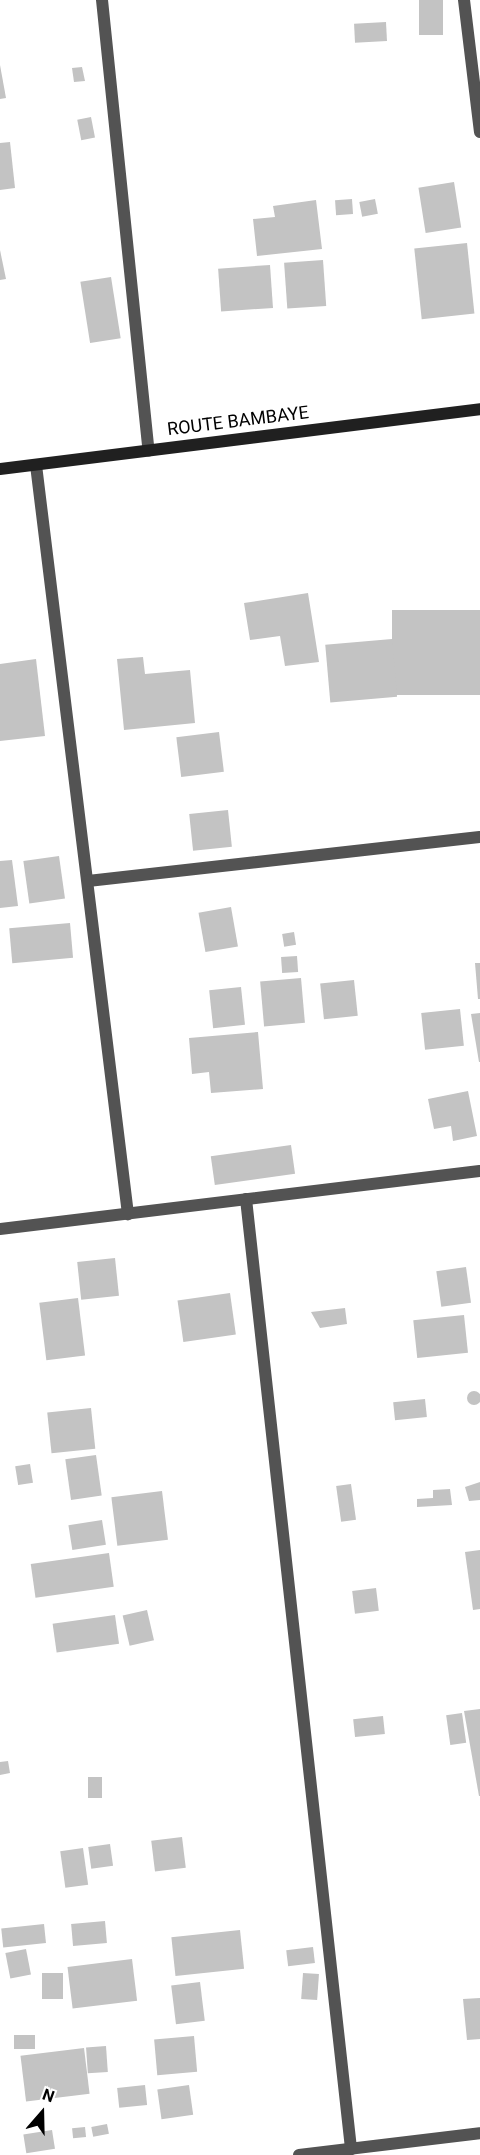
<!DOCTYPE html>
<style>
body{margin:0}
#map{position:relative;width:480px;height:2155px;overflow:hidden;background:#fff;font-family:Roboto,sans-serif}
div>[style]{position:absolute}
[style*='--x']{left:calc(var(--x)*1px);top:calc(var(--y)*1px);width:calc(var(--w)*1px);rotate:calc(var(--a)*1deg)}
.building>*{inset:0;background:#c3c3c3;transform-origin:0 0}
.round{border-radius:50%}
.street>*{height:12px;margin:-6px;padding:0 6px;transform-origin:6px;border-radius:6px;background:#535353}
.secondary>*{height:12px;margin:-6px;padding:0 6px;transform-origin:6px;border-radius:6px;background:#202020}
span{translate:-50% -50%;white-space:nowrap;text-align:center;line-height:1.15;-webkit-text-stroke:5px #fff;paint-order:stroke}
.street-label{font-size:18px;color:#000}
.north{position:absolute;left:12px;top:2083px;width:60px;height:60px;-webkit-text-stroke:4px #fff;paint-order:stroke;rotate:20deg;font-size:16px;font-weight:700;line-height:24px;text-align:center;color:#000}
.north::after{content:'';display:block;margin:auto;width:21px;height:27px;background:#000;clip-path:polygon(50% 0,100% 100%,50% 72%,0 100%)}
</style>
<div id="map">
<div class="building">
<div style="left:419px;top:0;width:24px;height:35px"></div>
<div style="left:386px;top:22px;width:19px;height:32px;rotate:87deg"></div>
<div style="clip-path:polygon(0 65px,6px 98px,0 99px)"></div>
<div style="clip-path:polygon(82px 67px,85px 81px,74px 82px,72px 68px)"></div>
<div style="left:91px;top:117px;width:21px;height:14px;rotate:79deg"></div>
<div style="clip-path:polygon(10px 142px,15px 188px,0 190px,0 143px)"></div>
<div style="left:454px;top:182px;width:46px;height:36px;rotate:81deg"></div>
<div style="left:352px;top:199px;width:15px;height:17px;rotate:86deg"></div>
<div style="left:375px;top:199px;width:15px;height:16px;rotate:79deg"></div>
<div style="clip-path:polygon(316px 200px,322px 249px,257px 256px,253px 219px,275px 217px,273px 206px)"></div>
<div style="left:467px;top:243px;width:71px;height:53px;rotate:84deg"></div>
<div style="clip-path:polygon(0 250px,6px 279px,0 280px)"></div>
<div style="left:323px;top:260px;width:46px;height:39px;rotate:86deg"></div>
<div style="left:270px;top:265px;width:43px;height:52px;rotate:86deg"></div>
<div style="left:111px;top:277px;width:62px;height:31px;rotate:81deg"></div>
<div style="clip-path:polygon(308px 593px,319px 662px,285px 666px,280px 636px,250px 640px,244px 603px)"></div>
<div style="left:480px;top:610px;width:85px;height:88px;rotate:90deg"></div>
<div style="left:392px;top:639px;width:58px;height:67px;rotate:85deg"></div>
<div style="clip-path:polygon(143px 657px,145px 674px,190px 670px,195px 723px,124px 730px,117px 659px)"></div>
<div style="clip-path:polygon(36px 659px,45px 736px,0 741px,0 664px)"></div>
<div style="left:219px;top:732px;width:40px;height:43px;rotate:83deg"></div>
<div style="left:228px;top:810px;width:37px;height:39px;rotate:84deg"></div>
<div style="left:59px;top:856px;width:43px;height:36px;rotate:82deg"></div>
<div style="clip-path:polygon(12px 860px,18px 906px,0 908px,0 861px)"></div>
<div style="left:231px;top:907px;width:40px;height:33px;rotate:80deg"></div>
<div style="left:70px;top:923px;width:35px;height:61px;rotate:85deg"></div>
<div style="left:294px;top:932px;width:13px;height:12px;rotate:81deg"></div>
<div style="left:297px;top:956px;width:16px;height:16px;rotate:86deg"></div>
<div style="clip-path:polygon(475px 963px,480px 963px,480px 999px,478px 999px)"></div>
<div style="left:301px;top:978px;width:45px;height:41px;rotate:85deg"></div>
<div style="left:354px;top:980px;width:36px;height:34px;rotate:84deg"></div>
<div style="left:241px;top:987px;width:38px;height:32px;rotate:84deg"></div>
<div style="left:460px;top:1009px;width:37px;height:39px;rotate:84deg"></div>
<div style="clip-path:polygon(480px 1013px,480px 1062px,479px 1062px,471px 1014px)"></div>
<div style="clip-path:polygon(258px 1032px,263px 1089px,211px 1093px,209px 1072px,192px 1074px,189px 1038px)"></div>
<div style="clip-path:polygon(468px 1091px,477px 1136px,453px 1141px,451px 1126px,434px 1129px,428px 1099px)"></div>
<div style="left:291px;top:1145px;width:29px;height:81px;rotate:82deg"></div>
<div style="left:115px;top:1258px;width:38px;height:38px;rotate:84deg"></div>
<div style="left:466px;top:1267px;width:36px;height:30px;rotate:82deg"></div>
<div style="left:230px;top:1293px;width:42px;height:53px;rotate:82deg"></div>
<div style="left:78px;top:1298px;width:58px;height:39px;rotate:83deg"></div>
<div style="clip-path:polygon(345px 1308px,347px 1324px,320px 1328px,311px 1312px)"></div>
<div style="left:464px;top:1315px;width:38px;height:51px;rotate:84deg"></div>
<div class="round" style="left:467px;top:1391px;width:14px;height:14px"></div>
<div style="left:425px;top:1399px;width:18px;height:32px;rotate:84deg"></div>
<div style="left:91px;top:1408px;width:41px;height:44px;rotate:84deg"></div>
<div style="left:96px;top:1455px;width:41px;height:31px;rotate:82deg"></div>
<div style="left:30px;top:1464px;width:19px;height:15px;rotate:81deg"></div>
<div style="clip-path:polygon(480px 1482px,480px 1500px,469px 1501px,465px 1487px)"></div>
<div style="left:351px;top:1484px;width:36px;height:15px;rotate:82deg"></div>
<div style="clip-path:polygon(450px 1489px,452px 1505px,417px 1507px,417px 1499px,433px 1498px,433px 1490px)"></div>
<div style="left:162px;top:1491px;width:49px;height:51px;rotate:83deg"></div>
<div style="left:102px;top:1520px;width:25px;height:34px;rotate:81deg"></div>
<div style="clip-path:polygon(480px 1550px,480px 1609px,473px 1610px,465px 1552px)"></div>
<div style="left:109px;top:1553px;width:34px;height:79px;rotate:82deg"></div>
<div style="left:376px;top:1588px;width:23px;height:24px;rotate:83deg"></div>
<div style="left:147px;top:1610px;width:31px;height:25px;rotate:77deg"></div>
<div style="left:115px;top:1615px;width:29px;height:63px;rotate:82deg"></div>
<div style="clip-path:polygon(480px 1709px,480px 1796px,479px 1796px,464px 1711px)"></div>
<div style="left:462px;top:1713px;width:30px;height:16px;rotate:82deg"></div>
<div style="left:383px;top:1716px;width:18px;height:30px;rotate:84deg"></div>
<div style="clip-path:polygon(8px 1761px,10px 1773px,0 1775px,0 1762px)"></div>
<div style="left:88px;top:1777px;width:14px;height:21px"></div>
<div style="left:182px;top:1837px;width:31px;height:31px;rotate:83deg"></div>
<div style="left:110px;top:1844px;width:22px;height:22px;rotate:82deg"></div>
<div style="left:83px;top:1848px;width:37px;height:23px;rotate:82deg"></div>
<div style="left:105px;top:1921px;width:22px;height:34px;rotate:85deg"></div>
<div style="left:44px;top:1924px;width:19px;height:43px;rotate:84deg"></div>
<div style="left:240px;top:1930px;width:39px;height:69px;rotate:84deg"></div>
<div style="left:313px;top:1947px;width:16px;height:27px;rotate:83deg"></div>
<div style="left:26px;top:1949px;width:26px;height:21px;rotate:79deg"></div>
<div style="left:132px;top:1959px;width:42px;height:65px;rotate:83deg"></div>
<div style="left:42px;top:1973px;width:21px;height:26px"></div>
<div style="left:303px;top:1973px;width:16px;height:26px;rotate:4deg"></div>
<div style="left:200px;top:1982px;width:39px;height:29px;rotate:83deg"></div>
<div style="clip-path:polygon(480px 1998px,480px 2039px,467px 2040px,463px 1999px)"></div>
<div style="left:35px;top:2035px;width:14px;height:21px;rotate:90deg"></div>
<div style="left:194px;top:2036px;width:36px;height:40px;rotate:85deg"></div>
<div style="left:106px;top:2046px;width:26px;height:20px;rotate:86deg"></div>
<div style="left:84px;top:2048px;width:46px;height:64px;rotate:83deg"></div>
<div style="left:145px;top:2085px;width:20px;height:28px;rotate:84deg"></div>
<div style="left:189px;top:2085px;width:30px;height:32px;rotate:82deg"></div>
<div style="left:107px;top:2124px;width:10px;height:16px;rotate:79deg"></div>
<div style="left:85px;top:2127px;width:10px;height:13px;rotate:84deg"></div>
<div style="left:52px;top:2130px;width:19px;height:29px;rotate:81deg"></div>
</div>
<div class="street">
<div style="--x:102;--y:0;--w:453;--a:84.1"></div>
<div style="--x:464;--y:0;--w:133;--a:83.1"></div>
<div style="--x:36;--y:465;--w:755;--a:83"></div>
<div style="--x:88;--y:881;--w:394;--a:-6.4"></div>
<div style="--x:246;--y:1199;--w:956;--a:83.69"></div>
<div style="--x:0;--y:1229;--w:483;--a:-6.9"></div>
<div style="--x:299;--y:2155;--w:182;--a:-6.9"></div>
</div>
<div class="secondary">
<div style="--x:0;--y:469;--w:484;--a:-7.1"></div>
</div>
<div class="street-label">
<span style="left:238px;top:421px;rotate:-7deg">ROUTE BAMBAYE</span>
</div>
<div class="north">N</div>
</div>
